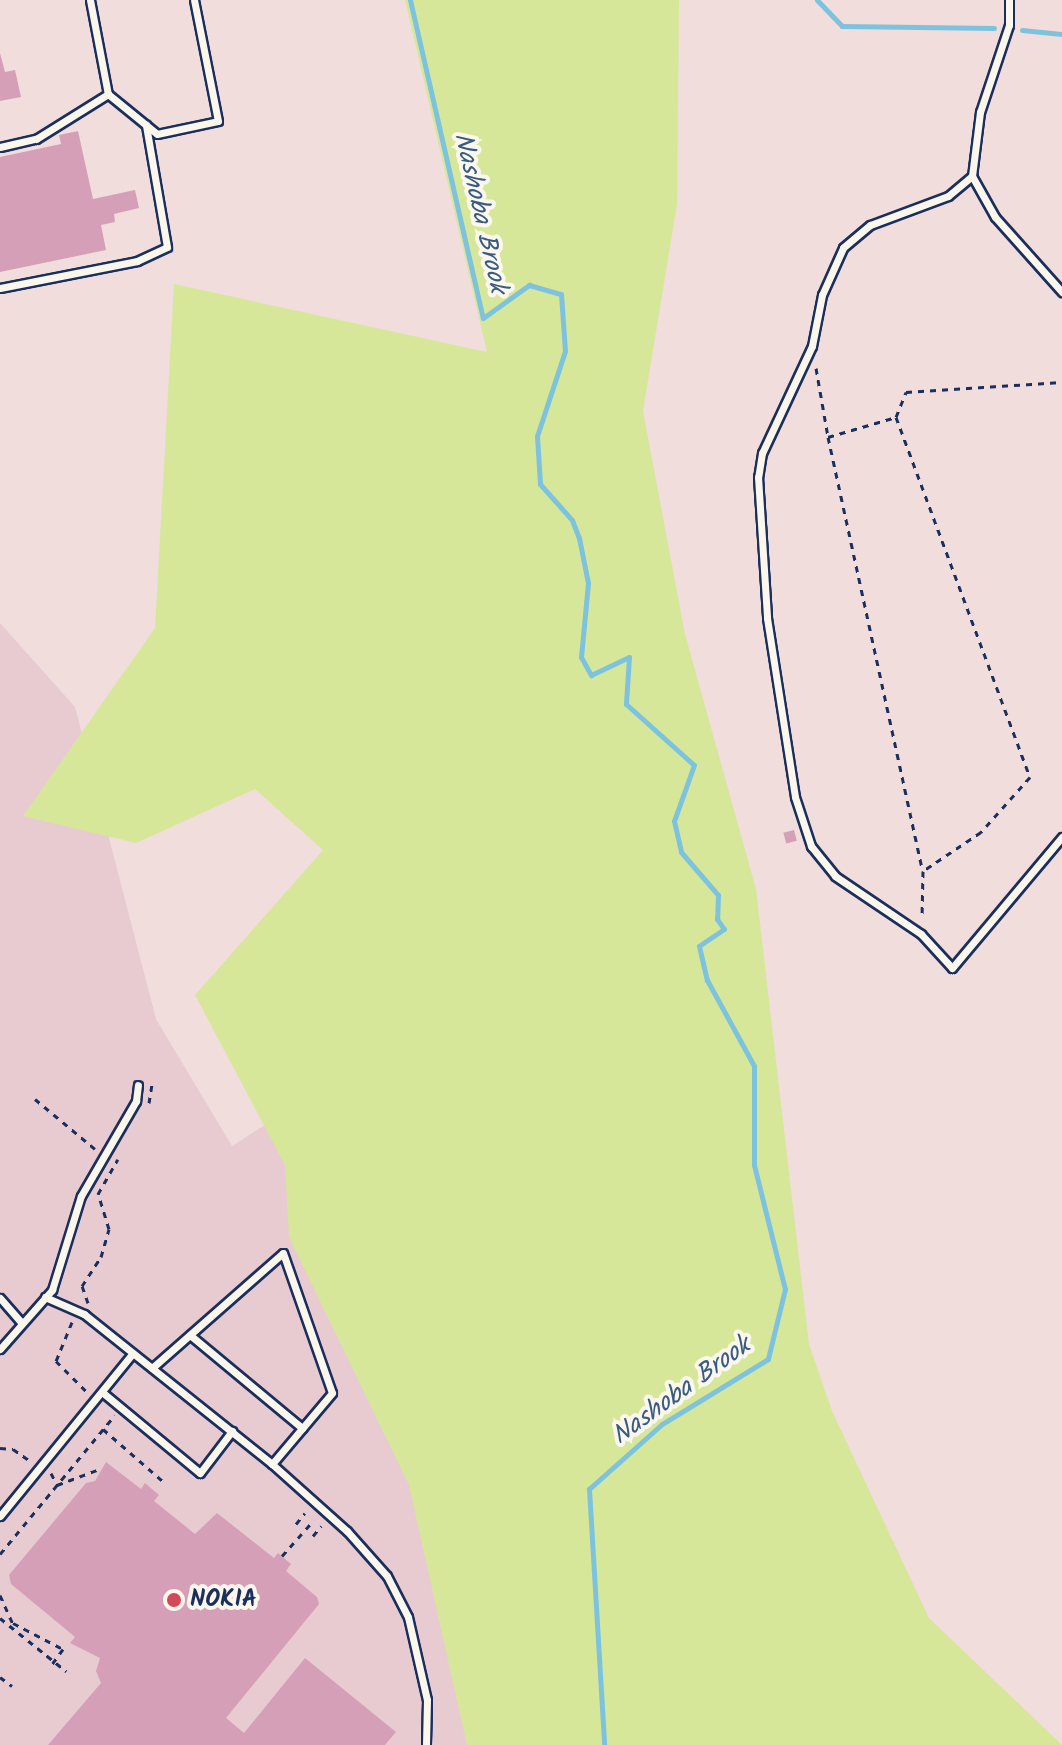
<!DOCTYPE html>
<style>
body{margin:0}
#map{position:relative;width:1062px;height:1745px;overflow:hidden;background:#f0dddc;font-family:Kalam,sans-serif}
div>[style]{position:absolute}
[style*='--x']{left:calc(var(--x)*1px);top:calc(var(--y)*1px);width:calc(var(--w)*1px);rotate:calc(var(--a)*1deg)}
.built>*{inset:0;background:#e8cbd1}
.green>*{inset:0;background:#d7e79a}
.stream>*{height:5px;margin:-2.5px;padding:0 2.5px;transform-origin:2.5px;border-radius:2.5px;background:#7dc3de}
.building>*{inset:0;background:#d5a0b7;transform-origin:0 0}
.path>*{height:3px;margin-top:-1.5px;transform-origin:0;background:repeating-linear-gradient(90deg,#1b2f5e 0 6px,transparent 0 12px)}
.roads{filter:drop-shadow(2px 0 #1b2f5e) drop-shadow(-2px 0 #1b2f5e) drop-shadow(0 2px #1b2f5e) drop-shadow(0 -2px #1b2f5e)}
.lane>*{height:7px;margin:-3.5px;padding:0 3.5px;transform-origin:3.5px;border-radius:3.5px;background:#fbf7ec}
.dots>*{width:22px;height:22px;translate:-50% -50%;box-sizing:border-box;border:4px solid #fbf7ec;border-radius:50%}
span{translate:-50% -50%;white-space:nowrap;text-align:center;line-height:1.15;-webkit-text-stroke:8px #fbf7ec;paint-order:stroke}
.poi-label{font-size:24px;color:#1b2f5e;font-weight:700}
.left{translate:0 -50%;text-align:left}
.water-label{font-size:26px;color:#385b84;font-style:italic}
</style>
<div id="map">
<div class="built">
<div style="clip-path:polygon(0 623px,75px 707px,156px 1019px,232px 1146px,298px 1104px,556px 1745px,0 1745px)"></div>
</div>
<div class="green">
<div style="clip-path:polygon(405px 0,679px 0,677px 204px,643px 411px,685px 634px,756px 889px,809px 1344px,832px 1411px,929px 1618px,1062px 1745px,467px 1745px,409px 1485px,289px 1237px,285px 1165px,195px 995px,323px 850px,255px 789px,136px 843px,23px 816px,155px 628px,174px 284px,487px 352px)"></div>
</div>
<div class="stream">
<div style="--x:410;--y:0;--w:326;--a:77.1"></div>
<div style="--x:483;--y:318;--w:57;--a:-35.7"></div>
<div style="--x:529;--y:285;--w:33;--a:16"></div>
<div style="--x:561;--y:294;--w:57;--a:86"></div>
<div style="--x:565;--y:351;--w:89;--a:108.2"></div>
<div style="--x:537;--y:436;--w:48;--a:86.4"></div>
<div style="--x:540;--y:484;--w:48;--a:48.4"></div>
<div style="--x:572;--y:520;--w:19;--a:69"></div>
<div style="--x:579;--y:538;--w:46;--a:78.7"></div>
<div style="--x:588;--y:583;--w:74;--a:95.4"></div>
<div style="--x:581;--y:657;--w:21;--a:61"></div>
<div style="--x:591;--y:675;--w:42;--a:-25.3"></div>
<div style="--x:629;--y:657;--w:47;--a:93.7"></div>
<div style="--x:626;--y:704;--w:91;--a:41.9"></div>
<div style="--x:694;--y:765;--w:59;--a:109.7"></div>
<div style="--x:674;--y:821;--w:32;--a:77"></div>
<div style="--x:681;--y:852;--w:57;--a:49.3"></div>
<div style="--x:718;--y:895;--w:24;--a:92"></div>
<div style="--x:717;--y:919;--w:12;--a:55"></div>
<div style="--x:724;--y:929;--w:30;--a:146"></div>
<div style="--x:699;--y:946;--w:35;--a:77"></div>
<div style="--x:707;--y:980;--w:98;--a:61.3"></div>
<div style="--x:754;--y:1066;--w:99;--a:90"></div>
<div style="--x:754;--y:1165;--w:128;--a:76"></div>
<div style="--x:785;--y:1289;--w:72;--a:103.7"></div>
<div style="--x:768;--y:1359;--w:124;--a:148.5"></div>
<div style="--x:662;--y:1424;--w:98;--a:138.3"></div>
<div style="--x:589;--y:1489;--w:256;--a:86.6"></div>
<div style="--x:817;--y:0;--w:36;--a:46"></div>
<div style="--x:842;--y:26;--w:152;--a:0.8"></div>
<div style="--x:1022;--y:30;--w:40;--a:5.7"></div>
</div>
<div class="building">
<div style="clip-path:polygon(0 53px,5px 72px,15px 70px,21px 97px,0 101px)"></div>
<div style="clip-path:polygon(78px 131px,93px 199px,135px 190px,139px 208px,114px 214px,115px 222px,101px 225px,106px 250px,0 272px,0 157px,61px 144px,59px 135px)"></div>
<div style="left:794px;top:830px;width:11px;height:11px;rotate:75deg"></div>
<div style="clip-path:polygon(106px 1462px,141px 1489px,145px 1483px,159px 1495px,154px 1501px,195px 1534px,217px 1513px,274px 1558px,278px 1553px,291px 1564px,286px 1571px,317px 1597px,319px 1604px,226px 1718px,244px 1733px,305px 1658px,396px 1732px,385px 1745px,48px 1745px,101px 1683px,96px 1671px,100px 1658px,70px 1643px,75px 1637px,11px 1584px,9px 1575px,86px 1483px,95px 1481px)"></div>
</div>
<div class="path">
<div style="--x:816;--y:368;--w:70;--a:80.1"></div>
<div style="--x:828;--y:437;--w:71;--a:-16.4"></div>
<div style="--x:896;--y:417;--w:384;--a:69.6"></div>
<div style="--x:1030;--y:777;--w:74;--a:131.7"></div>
<div style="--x:981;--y:832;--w:70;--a:146.1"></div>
<div style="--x:923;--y:871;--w:47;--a:91.2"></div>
<div style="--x:896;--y:417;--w:27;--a:-68"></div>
<div style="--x:906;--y:392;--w:156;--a:-3.7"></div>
<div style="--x:828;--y:437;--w:444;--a:77.7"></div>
<div style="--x:35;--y:1099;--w:78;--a:39.8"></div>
<div style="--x:149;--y:1103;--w:18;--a:-81"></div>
<div style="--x:88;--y:1303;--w:18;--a:-109"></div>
<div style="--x:82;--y:1286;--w:35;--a:-57"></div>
<div style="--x:101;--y:1257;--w:29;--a:-74"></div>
<div style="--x:109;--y:1229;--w:37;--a:-107"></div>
<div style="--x:98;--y:1194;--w:40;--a:-60.3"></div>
<div style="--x:72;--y:1322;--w:42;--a:112.3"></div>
<div style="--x:56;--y:1361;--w:44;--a:45"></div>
<div style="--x:103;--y:1429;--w:82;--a:41.1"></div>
<div style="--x:0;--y:1448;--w:13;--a:4"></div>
<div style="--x:13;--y:1449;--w:21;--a:35"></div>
<div style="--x:51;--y:1473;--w:13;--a:63"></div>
<div style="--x:57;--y:1485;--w:43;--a:-20.6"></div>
<div style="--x:296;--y:1524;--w:14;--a:-51"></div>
<div style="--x:313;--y:1536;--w:13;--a:-51"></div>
<div style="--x:0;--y:1554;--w:180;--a:-50.4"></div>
<div style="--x:282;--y:1556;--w:48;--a:-48.4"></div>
<div style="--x:0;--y:1595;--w:32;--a:66"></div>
<div style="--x:0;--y:1618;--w:85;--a:38.8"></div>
<div style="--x:13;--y:1623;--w:56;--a:27.5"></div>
<div style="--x:63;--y:1649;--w:22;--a:126"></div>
<div style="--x:0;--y:1677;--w:15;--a:37"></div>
</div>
<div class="roads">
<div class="lane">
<div style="--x:90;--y:0;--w:96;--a:79.2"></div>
<div style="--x:108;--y:94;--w:63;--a:39.2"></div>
<div style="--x:157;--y:134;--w:62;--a:-12"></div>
<div style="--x:218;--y:121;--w:123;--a:-101.2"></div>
<div style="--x:1009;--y:0;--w:25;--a:90"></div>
<div style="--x:1009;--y:25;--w:92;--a:108.4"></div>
<div style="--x:980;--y:112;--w:64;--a:97.1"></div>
<div style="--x:972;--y:176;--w:47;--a:60.7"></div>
<div style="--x:995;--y:217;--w:101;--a:48.2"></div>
<div style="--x:0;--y:147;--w:37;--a:-13"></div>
<div style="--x:36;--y:139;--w:85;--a:-32"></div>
<div style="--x:972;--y:176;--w:31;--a:140"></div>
<div style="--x:948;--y:196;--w:83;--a:159.6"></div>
<div style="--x:870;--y:225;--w:35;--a:140"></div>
<div style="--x:843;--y:248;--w:51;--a:114.1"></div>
<div style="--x:822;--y:295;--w:52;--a:101.1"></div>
<div style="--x:812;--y:346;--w:118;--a:115"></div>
<div style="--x:762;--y:453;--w:24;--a:99"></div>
<div style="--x:758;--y:477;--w:141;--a:86.3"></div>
<div style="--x:767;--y:618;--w:181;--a:81.1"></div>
<div style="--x:795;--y:797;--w:52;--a:71.9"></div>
<div style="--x:811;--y:846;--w:38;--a:51"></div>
<div style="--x:835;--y:876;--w:104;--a:34"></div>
<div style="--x:921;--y:934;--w:46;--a:47.6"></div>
<div style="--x:952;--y:968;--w:171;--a:-50"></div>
<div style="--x:0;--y:288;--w:140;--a:-11.1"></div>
<div style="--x:137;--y:261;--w:33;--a:-25"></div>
<div style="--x:167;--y:247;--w:124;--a:-99.8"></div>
<div style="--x:45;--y:1297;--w:43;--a:23.6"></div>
<div style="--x:84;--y:1314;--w:241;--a:38.6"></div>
<div style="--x:272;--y:1464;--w:101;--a:41.8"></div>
<div style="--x:347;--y:1531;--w:60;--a:48.4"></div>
<div style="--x:387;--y:1576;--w:46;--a:62.9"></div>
<div style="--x:408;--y:1617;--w:85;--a:77.1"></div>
<div style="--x:427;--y:1700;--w:45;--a:91.3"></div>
<div style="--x:0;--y:1298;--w:33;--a:49"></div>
<div style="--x:190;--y:1335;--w:146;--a:39.7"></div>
<div style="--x:0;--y:1349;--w:79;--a:-48.6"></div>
<div style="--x:52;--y:1290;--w:98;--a:-72.9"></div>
<div style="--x:81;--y:1196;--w:110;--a:-59.9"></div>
<div style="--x:136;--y:1101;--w:16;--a:-83"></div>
<div style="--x:152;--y:1368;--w:174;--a:-41.3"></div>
<div style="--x:283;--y:1253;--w:148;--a:70.7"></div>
<div style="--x:332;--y:1393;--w:93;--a:130.2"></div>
<div style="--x:102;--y:1392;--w:127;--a:39.6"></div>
<div style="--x:200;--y:1473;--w:53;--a:-52.7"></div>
<div style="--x:0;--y:1516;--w:210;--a:-50.8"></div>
</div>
</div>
<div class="dots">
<div style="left:174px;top:1600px;background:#d1495b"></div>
</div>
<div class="poi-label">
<span class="left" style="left:190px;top:1600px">NOKIA</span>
</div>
<div class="water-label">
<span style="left:479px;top:213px;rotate:77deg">Nashoba Brook</span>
<span style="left:682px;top:1392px;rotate:-36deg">Nashoba Brook</span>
</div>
</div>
